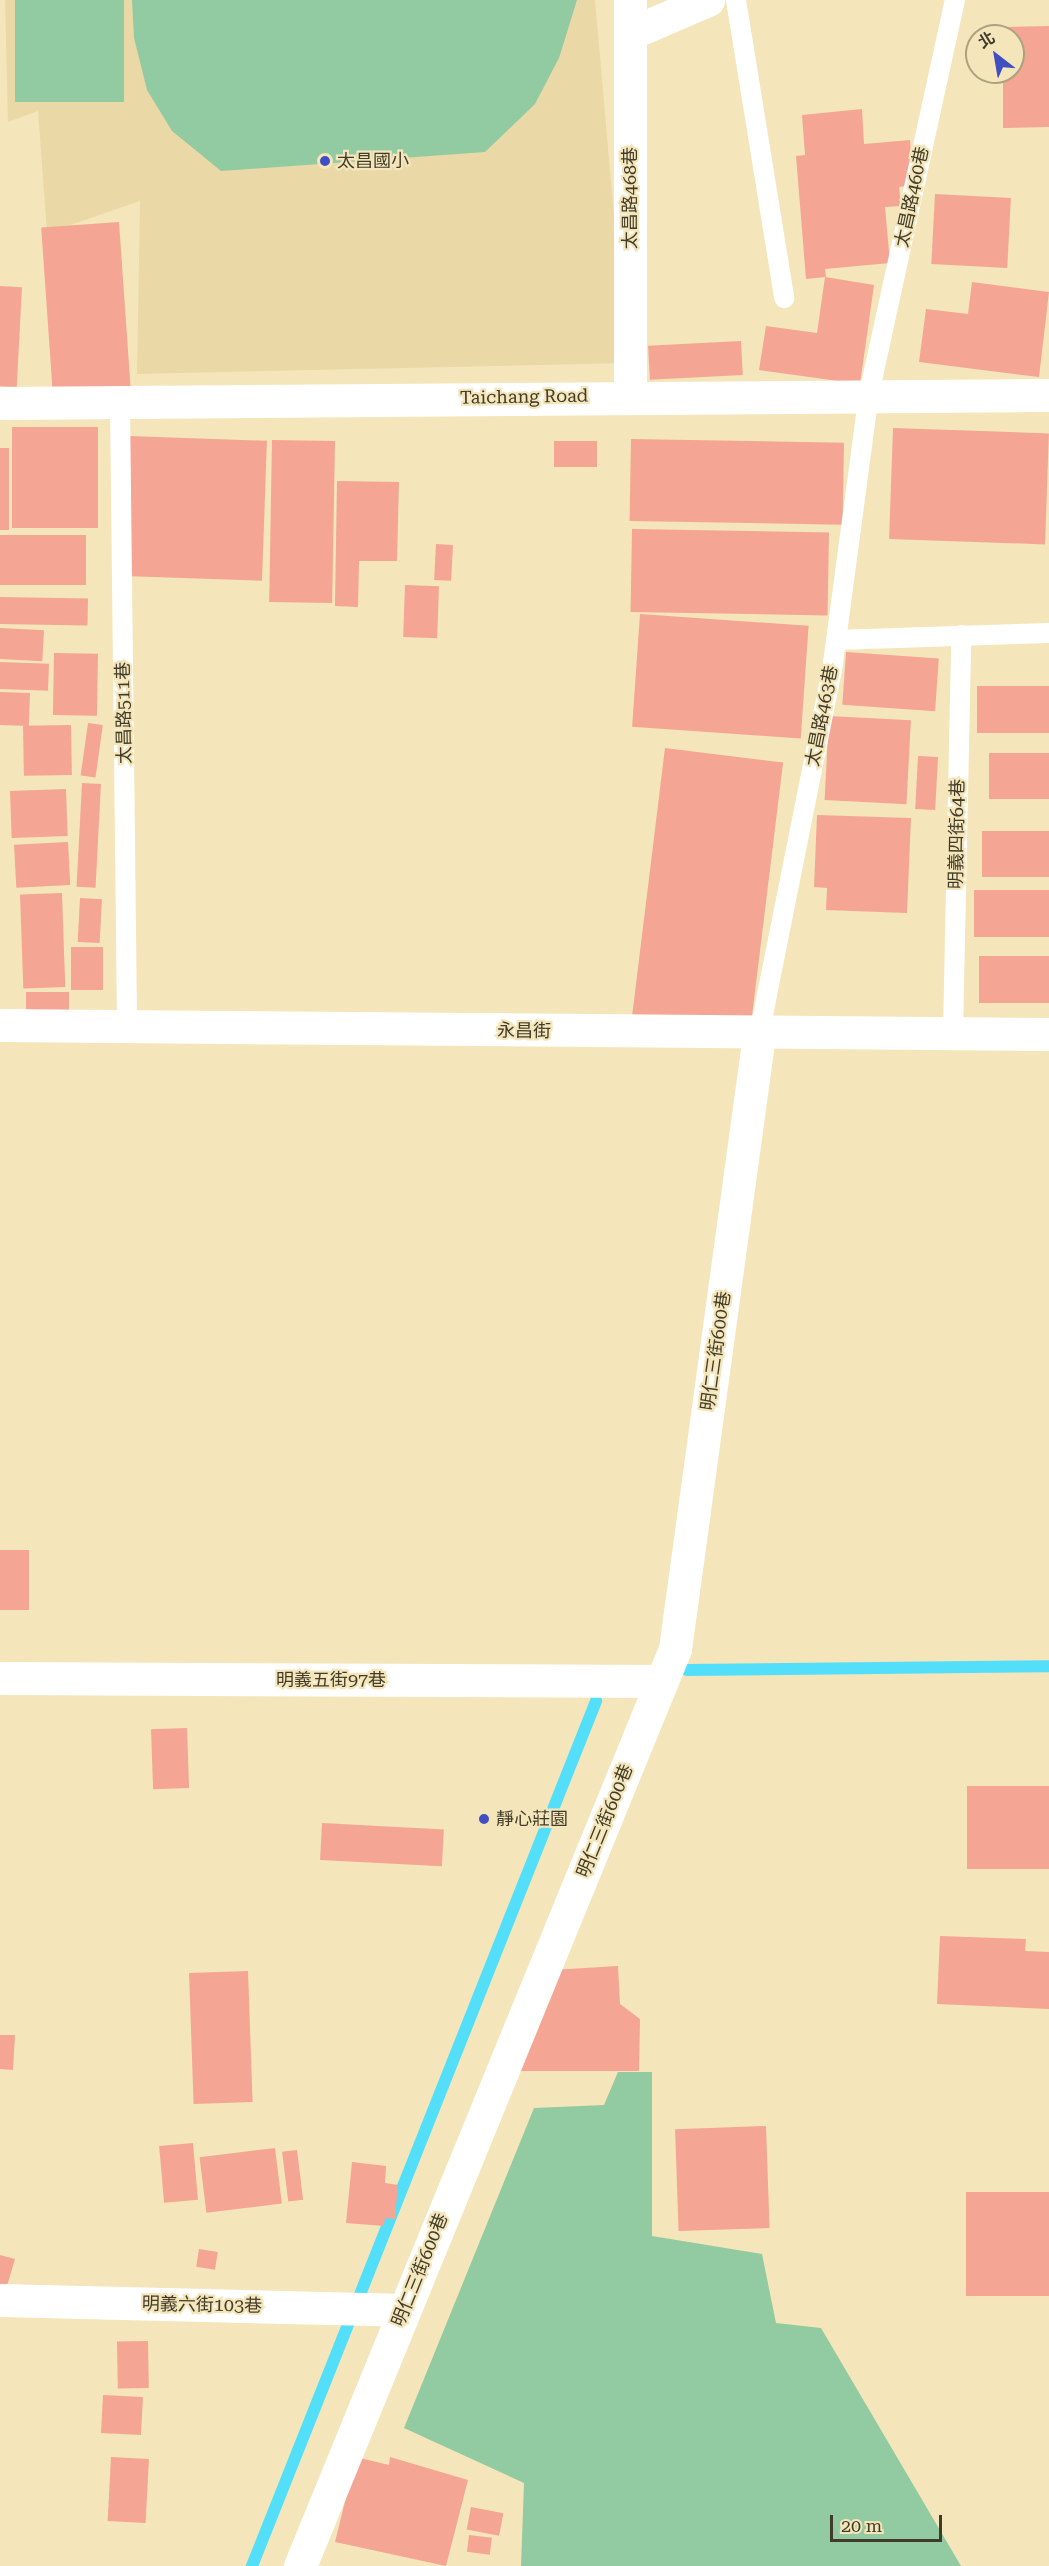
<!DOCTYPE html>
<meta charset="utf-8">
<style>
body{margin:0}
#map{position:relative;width:1049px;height:2566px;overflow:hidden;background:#f4e6ba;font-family:"Roboto Serif","Noto Sans TC",serif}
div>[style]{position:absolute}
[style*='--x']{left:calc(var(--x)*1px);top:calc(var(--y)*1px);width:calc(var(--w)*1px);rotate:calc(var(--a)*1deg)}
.built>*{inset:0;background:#ead9a6}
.green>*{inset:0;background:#92caa1;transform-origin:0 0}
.stream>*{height:12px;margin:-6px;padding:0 6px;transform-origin:6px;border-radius:6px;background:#53dff9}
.building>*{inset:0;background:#f4a594;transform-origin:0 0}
.lane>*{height:20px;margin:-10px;padding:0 10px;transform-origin:10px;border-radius:10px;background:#fff}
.street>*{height:33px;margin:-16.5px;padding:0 16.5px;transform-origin:16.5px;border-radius:16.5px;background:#fff}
.dots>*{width:16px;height:16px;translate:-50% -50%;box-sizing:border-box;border:3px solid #f4e6ba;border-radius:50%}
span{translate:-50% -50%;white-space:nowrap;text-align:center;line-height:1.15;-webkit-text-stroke:4.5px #f4e6ba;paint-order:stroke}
.poi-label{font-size:18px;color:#413c2a}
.left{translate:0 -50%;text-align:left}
.street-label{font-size:18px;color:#413c2a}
.north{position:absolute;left:965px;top:24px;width:60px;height:60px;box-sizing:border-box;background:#f4e6ba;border:2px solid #aca280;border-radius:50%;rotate:329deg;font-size:16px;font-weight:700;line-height:24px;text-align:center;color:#413c2a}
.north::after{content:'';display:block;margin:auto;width:21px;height:27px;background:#404ec1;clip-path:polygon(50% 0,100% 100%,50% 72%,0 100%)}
.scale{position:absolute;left:830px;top:2515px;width:112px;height:27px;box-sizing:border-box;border:3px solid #413c2a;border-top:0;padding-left:8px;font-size:18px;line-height:21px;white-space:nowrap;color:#413c2a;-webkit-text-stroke:4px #f4e6ba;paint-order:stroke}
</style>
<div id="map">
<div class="built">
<div style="clip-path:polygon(5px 0,595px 0,627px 363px,137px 374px,140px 201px,47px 233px,38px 111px,8px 122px)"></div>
</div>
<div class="green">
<div style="left:15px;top:0;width:109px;height:102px"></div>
<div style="clip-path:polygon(132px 0,577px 0,559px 58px,535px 104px,485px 152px,221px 171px,172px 131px,147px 90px,134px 38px)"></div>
<div style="clip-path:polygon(618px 2072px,652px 2072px,652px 2236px,762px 2254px,776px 2323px,821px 2328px,961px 2566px,521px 2566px,524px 2483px,404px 2428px,534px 2108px,604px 2105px)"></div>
</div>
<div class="stream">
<div style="--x:687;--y:1670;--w:362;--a:-0.6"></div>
<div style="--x:252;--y:2566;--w:931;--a:-68.31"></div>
</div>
<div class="building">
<div style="clip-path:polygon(1049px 26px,1049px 127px,1003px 128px,1003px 72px,1013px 72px,1013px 36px,1003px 36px,1003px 27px)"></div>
<div style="clip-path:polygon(862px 109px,864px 144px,910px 140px,914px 185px,899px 187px,901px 206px,885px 207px,890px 263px,825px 269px,826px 277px,806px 279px,796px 156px,805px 155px,802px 115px)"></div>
<div style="left:935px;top:194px;width:76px;height:70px;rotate:3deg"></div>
<div style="left:119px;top:222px;width:172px;height:78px;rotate:86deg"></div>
<div style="clip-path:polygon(825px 277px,874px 285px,860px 384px,759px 370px,766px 326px,817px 333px)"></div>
<div style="clip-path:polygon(972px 282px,1049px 292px,1039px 377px,919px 362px,926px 309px,968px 314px)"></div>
<div style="left:0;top:286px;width:22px;height:100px;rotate:3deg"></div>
<div style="left:741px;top:341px;width:34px;height:93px;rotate:87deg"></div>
<div style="left:12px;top:427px;width:86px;height:101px"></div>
<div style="left:893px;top:428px;width:156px;height:111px;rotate:2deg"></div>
<div style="left:129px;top:436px;width:138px;height:140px;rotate:2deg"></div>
<div style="left:631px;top:439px;width:213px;height:82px;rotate:1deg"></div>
<div style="left:272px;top:440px;width:63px;height:162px;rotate:1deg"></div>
<div style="left:554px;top:441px;width:43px;height:26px"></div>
<div style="left:0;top:448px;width:9px;height:82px"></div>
<div style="clip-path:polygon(337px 481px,399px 482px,397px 561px,359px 561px,358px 607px,335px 606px)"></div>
<div style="left:632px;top:529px;width:197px;height:83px;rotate:1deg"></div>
<div style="left:0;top:535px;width:86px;height:50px"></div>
<div style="left:436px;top:544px;width:17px;height:36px;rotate:3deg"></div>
<div style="left:405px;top:585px;width:34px;height:52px;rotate:2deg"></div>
<div style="left:0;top:597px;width:88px;height:27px;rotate:1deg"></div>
<div style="left:640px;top:614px;width:169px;height:113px;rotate:4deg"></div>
<div style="left:0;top:628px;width:44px;height:31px;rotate:3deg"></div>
<div style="left:846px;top:652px;width:93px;height:53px;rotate:4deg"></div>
<div style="left:54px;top:653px;width:44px;height:62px;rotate:1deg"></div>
<div style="left:0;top:662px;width:49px;height:27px;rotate:2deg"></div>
<div style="left:977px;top:686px;width:72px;height:47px"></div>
<div style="left:0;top:692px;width:30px;height:33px;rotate:2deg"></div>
<div style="left:829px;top:716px;width:82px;height:84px;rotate:3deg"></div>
<div style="left:88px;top:723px;width:15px;height:53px;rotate:8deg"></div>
<div style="left:71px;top:725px;width:50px;height:48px;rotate:89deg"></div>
<div style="left:665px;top:748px;width:119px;height:271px;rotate:7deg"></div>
<div style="left:989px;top:753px;width:60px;height:46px"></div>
<div style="left:918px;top:756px;width:20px;height:53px;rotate:3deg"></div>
<div style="left:82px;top:783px;width:19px;height:104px;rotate:3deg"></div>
<div style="left:66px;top:789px;width:47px;height:56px;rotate:88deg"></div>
<div style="clip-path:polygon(817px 815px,911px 818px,907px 913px,826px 910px,827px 888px,814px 887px)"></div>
<div style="left:982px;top:831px;width:67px;height:46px"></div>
<div style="left:68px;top:842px;width:43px;height:54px;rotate:87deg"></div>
<div style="left:974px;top:890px;width:75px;height:47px"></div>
<div style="left:62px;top:893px;width:94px;height:42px;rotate:88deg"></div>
<div style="left:80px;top:898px;width:22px;height:44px;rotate:3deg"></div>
<div style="left:71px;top:947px;width:32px;height:43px"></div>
<div style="left:979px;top:956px;width:70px;height:47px"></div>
<div style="left:69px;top:992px;width:21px;height:43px;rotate:90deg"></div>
<div style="left:0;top:1550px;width:29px;height:60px"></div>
<div style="left:187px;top:1728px;width:60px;height:36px;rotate:88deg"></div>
<div style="left:1049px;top:1786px;width:83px;height:82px;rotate:90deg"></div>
<div style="left:322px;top:1823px;width:122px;height:37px;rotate:3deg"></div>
<div style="clip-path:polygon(940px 1936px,1026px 1939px,1025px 1951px,1049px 1952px,1049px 2009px,937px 2004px)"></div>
<div style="clip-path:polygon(618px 1966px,620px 2004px,640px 2019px,639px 2071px,519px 2071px,552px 1970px)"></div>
<div style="left:248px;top:1971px;width:131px;height:59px;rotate:88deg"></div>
<div style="clip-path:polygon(0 2035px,15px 2035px,13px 2070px,0 2069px)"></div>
<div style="left:766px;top:2126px;width:102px;height:91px;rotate:88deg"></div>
<div style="left:193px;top:2143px;width:57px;height:34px;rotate:85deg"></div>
<div style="left:275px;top:2148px;width:56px;height:76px;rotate:83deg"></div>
<div style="left:297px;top:2150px;width:50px;height:15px;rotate:83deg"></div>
<div style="clip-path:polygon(352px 2162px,386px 2166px,385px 2183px,398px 2185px,395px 2219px,385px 2218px,384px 2226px,346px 2223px)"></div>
<div style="left:1049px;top:2192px;width:104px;height:83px;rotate:90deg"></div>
<div style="left:199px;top:2249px;width:19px;height:18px;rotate:9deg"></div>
<div style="clip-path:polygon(0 2255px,15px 2259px,6px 2289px,0 2288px)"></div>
<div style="left:148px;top:2341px;width:47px;height:31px;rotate:89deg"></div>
<div style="left:103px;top:2395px;width:40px;height:38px;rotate:3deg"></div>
<div style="left:111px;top:2457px;width:38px;height:64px;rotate:3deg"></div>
<div style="clip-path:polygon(356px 2457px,389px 2465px,390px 2457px,468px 2480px,446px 2566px,335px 2542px)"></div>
<div style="left:471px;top:2507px;width:33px;height:23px;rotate:11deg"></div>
<div style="left:469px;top:2535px;width:23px;height:17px;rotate:7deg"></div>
</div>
<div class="lane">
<div style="--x:736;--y:0;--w:302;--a:80.8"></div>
<div style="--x:120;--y:402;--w:621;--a:89.35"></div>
<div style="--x:836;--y:640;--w:213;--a:-1.9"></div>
<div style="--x:953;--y:1033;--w:398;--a:-88.8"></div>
<div style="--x:759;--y:1035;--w:379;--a:-78.7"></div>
<div style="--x:833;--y:663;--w:271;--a:-82.4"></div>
<div style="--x:869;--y:394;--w:403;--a:-77.7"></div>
</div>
<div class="street">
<div style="--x:630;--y:0;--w:396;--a:90"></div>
<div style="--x:631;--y:33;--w:84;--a:-23.2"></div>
<div style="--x:0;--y:403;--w:1049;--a:-0.44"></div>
<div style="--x:0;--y:1025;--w:1049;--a:0.49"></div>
<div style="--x:0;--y:1678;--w:662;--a:0.26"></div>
<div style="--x:0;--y:2300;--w:404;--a:1.4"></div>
<div style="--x:300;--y:2566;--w:991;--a:-67.76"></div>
<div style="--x:675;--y:1649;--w:620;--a:-82.21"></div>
</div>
<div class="dots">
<div style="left:325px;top:161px;background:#404ec1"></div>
<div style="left:484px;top:1819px;background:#404ec1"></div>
</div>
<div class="poi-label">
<span class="left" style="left:337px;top:161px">太昌國小</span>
<span class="left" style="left:496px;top:1819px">靜心莊園</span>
</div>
<div class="street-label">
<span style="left:912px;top:197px;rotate:-78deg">太昌路460巷</span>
<span style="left:630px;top:198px;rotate:-90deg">太昌路468巷</span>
<span style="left:524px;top:397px;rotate:-1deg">Taichang Road</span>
<span style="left:124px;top:713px;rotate:-91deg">太昌路511巷</span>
<span style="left:822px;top:716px;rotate:-79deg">太昌路463巷</span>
<span style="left:957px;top:834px;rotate:-89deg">明義四街64巷</span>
<span style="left:524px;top:1031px;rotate:1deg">永昌街</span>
<span style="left:716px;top:1351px;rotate:-82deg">明仁三街600巷</span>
<span style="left:331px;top:1680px">明義五街97巷</span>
<span style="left:605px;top:1821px;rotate:-68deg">明仁三街600巷</span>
<span style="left:420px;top:2270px;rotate:-68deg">明仁三街600巷</span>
<span style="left:202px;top:2305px;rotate:1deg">明義六街103巷</span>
</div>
<div class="north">北</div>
<div class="scale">20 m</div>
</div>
